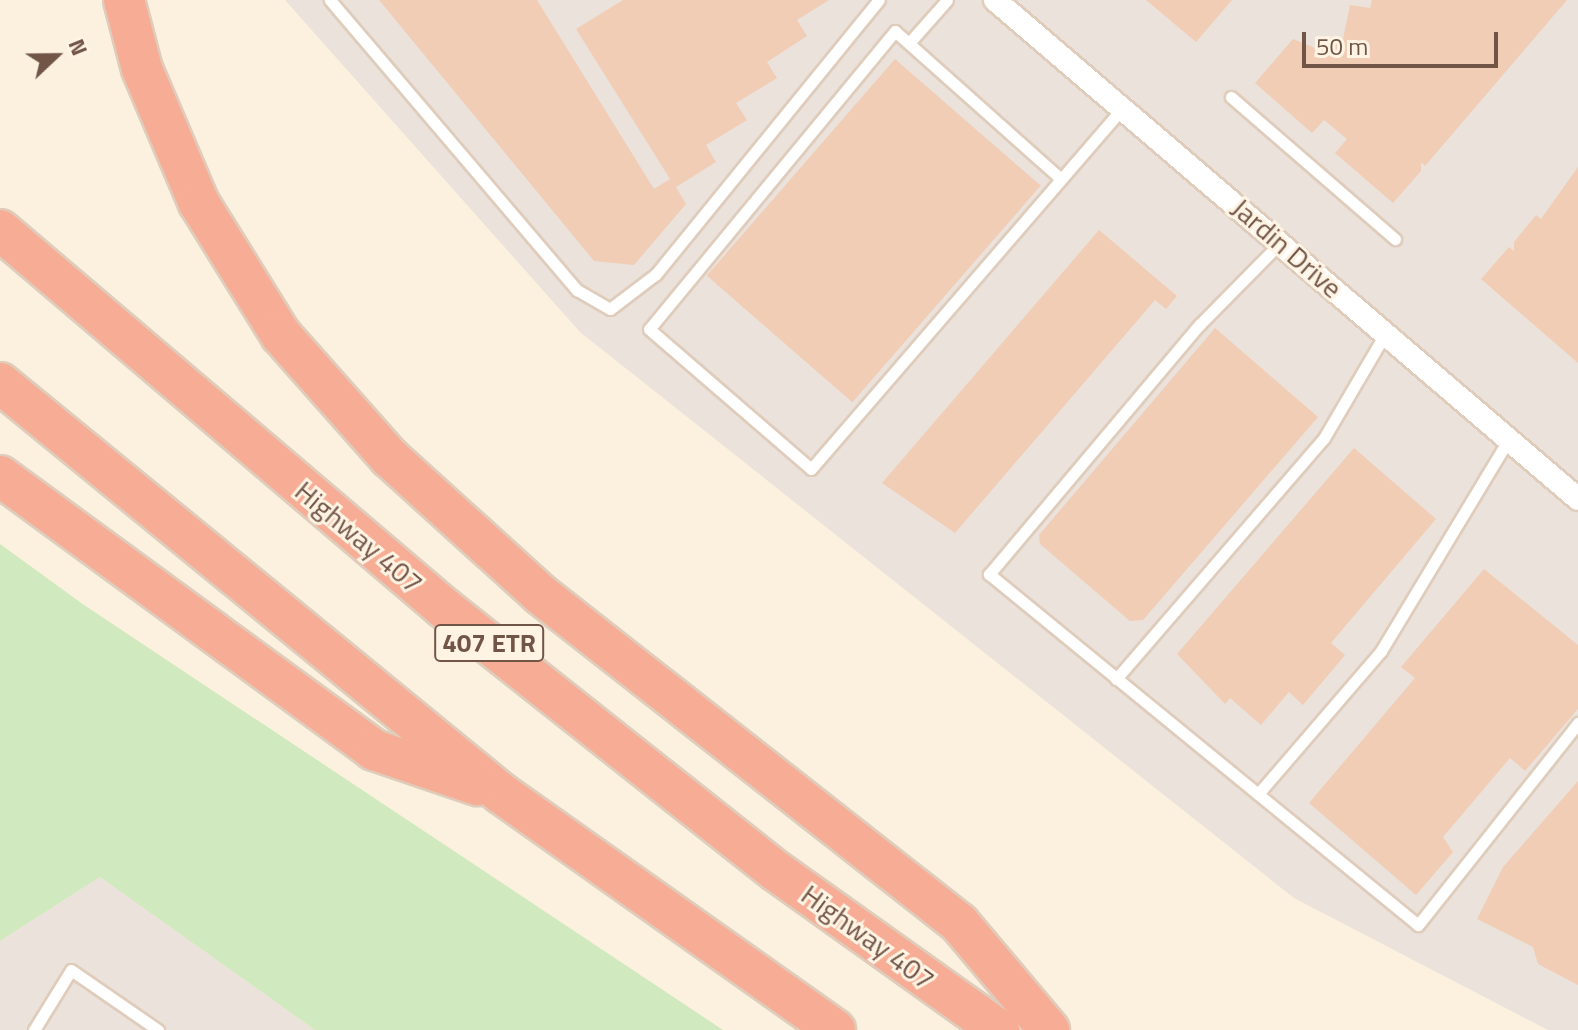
<!DOCTYPE html>
<style>
body{margin:0}
#map{position:relative;width:1578px;height:1030px;overflow:hidden;background:#fcf0de;font-family:"Titillium Web",sans-serif}
div>[style]{position:absolute}
[style*='--x']{left:calc(var(--x)*1px);top:calc(var(--y)*1px);width:calc(var(--w)*1px);rotate:calc(var(--a)*1deg)}
.industrial>*{inset:0;background:#eae2db}
.green>*{inset:0;background:#d0e9be}
.building>*{inset:0;background:#f1cdb6;transform-origin:0 0}
.roads{filter:drop-shadow(2px 0 #dfccbb) drop-shadow(-2px 0 #dfccbb) drop-shadow(0 2px #dfccbb) drop-shadow(0 -2px #dfccbb)}
.service>*{height:11px;margin:-5.5px;padding:0 5.5px;transform-origin:5.5px;border-radius:5.5px;background:#fff}
.minor>*{height:22px;margin:-11px;padding:0 11px;transform-origin:11px;border-radius:11px;background:#fff}
.motorway>*{height:40px;margin:-20px;padding:0 20px;transform-origin:20px;border-radius:20px;background:#f7ad95}
span{translate:-50% -50%;white-space:nowrap;text-align:center;line-height:1.15;-webkit-text-stroke:6px #fff4e4;paint-order:stroke}
.shield-label span{padding:2px 6px;background:#fff4e4;border:2px solid;border-radius:6px;-webkit-text-stroke-width:0}
.shield-label{font-size:26px;color:#715547;font-weight:700}
.street-label{font-size:28px;color:#715547}
.north{position:absolute;left:16px;top:16px;width:80px;height:80px;-webkit-text-stroke:6px #fff4e4;paint-order:stroke;rotate:68deg;font-size:22px;font-weight:700;line-height:32px;text-align:center;color:#715547}
.north::after{content:'';display:block;margin:auto;width:28px;height:36px;background:#715547;clip-path:polygon(50% 0,100% 100%,50% 72%,0 100%)}
.scale{position:absolute;left:1302px;top:32px;width:196px;height:36px;box-sizing:border-box;border:4px solid #715547;border-top:0;padding-left:10px;font-size:24px;line-height:28px;white-space:nowrap;color:#715547;-webkit-text-stroke:6px #fff4e4;paint-order:stroke}
</style>
<div id="map">
<div class="industrial">
<div style="clip-path:polygon(285px 0,1578px 0,1578px 1030px,1548px 1030px,1294px 898px,580px 332px)"></div>
<div style="clip-path:polygon(100px 877px,315px 1030px,0 1030px,0 941px)"></div>
</div>
<div class="green">
<div style="clip-path:polygon(0 544px,84px 605px,723px 1030px,315px 1030px,100px 877px,0 941px)"></div>
</div>
<div class="building">
<div style="clip-path:polygon(379px 0,537px 0,654px 189px,670px 179px,576px 29px,623px 0,829px 0,797px 20px,807px 36px,767px 62px,777px 78px,736px 103px,747px 120px,706px 145px,716px 162px,676px 187px,686px 204px,634px 265px,594px 261px)"></div>
<div style="clip-path:polygon(1146px 0,1232px 0,1196px 42px)"></div>
<div style="clip-path:polygon(1372px 0,1567px 0,1425px 166px,1421px 162px,1421px 171px,1393px 203px,1335px 153px,1347px 139px,1324px 120px,1312px 133px,1255px 83px,1293px 39px,1320px 50px,1323px 36px,1343px 39px,1350px 5px,1370px 8px)"></div>
<div style="left:895px;top:59px;width:193px;height:287px;rotate:41deg"></div>
<div style="clip-path:polygon(1578px 167px,1578px 363px,1481px 279px,1509px 247px,1514px 251px,1514px 242px,1536px 215px,1541px 219px)"></div>
<div style="clip-path:polygon(1099px 230px,1177px 296px,1166px 309px,1155px 300px,955px 533px,882px 483px)"></div>
<div style="clip-path:polygon(1215px 328px,1318px 417px,1143px 620px,1130px 621px,1040px 544px,1039px 535px)"></div>
<div style="clip-path:polygon(1354px 448px,1436px 519px,1331px 643px,1345px 655px,1303px 705px,1289px 692px,1261px 725px,1230px 698px,1225px 704px,1177px 654px)"></div>
<div style="clip-path:polygon(1484px 569px,1578px 645px,1578px 709px,1525px 771px,1510px 758px,1443px 837px,1453px 852px,1416px 895px,1309px 803px,1415px 678px,1401px 667px)"></div>
<div style="clip-path:polygon(1578px 781px,1578px 985px,1538px 964px,1533px 947px,1477px 919px,1503px 867px)"></div>
</div>
<div class="roads">
<div class="service">
<div style="--x:330;--y:0;--w:381;--a:49.6"></div>
<div style="--x:577;--y:290;--w:38;--a:30"></div>
<div style="--x:610;--y:309;--w:58;--a:-37.3"></div>
<div style="--x:656;--y:274;--w:353;--a:-50.9"></div>
<div style="--x:909;--y:43;--w:57;--a:-48.5"></div>
<div style="--x:1231;--y:97;--w:217;--a:40.9"></div>
<div style="--x:1061;--y:179;--w:222;--a:-138.3"></div>
<div style="--x:895;--y:31;--w:386;--a:129.5"></div>
<div style="--x:649;--y:329;--w:214;--a:40.8"></div>
<div style="--x:811;--y:469;--w:477;--a:-49.2"></div>
<div style="--x:1280;--y:243;--w:115;--a:134.6"></div>
<div style="--x:1199;--y:325;--w:326;--a:130.1"></div>
<div style="--x:989;--y:574;--w:554;--a:39.29"></div>
<div style="--x:1418;--y:925;--w:258;--a:-51.6"></div>
<div style="--x:1116;--y:679;--w:318;--a:-49.2"></div>
<div style="--x:1324;--y:438;--w:121;--a:-59.6"></div>
<div style="--x:1258;--y:794;--w:189;--a:-49.3"></div>
<div style="--x:1381;--y:651;--w:248;--a:-58.9"></div>
<div style="--x:34;--y:1030;--w:70;--a:-58.3"></div>
<div style="--x:71;--y:970;--w:106;--a:34.6"></div>
</div>
<div class="minor">
<div style="--x:995;--y:0;--w:767;--a:40.56"></div>
</div>
<div class="motorway">
<div style="--x:124;--y:0;--w:71;--a:75.4"></div>
<div style="--x:142;--y:69;--w:146;--a:67"></div>
<div style="--x:199;--y:203;--w:155;--a:58.2"></div>
<div style="--x:281;--y:335;--w:163;--a:48.5"></div>
<div style="--x:389;--y:457;--w:204;--a:42.2"></div>
<div style="--x:540;--y:594;--w:533;--a:38.14"></div>
<div style="--x:959;--y:923;--w:140;--a:49.9"></div>
<div style="--x:0;--y:230;--w:583;--a:40.41"></div>
<div style="--x:444;--y:608;--w:424;--a:38.4"></div>
<div style="--x:776;--y:871;--w:274;--a:35.5"></div>
<div style="--x:0;--y:383;--w:649;--a:39.31"></div>
<div style="--x:502;--y:794;--w:408;--a:35.3"></div>
<div style="--x:0;--y:476;--w:464;--a:36.2"></div>
<div style="--x:374;--y:750;--w:109;--a:18.8"></div>
</div>
</div>
<div class="shield-label">
<span style="left:489px;top:643px">407 ETR</span>
</div>
<div class="street-label">
<span style="left:1287px;top:248px;rotate:41deg">Jardin Drive</span>
<span style="left:359px;top:537px;rotate:40deg">Highway 407</span>
<span style="left:868px;top:937px;rotate:36deg">Highway 407</span>
</div>
<div class="north">N</div>
<div class="scale">50 m</div>
</div>
